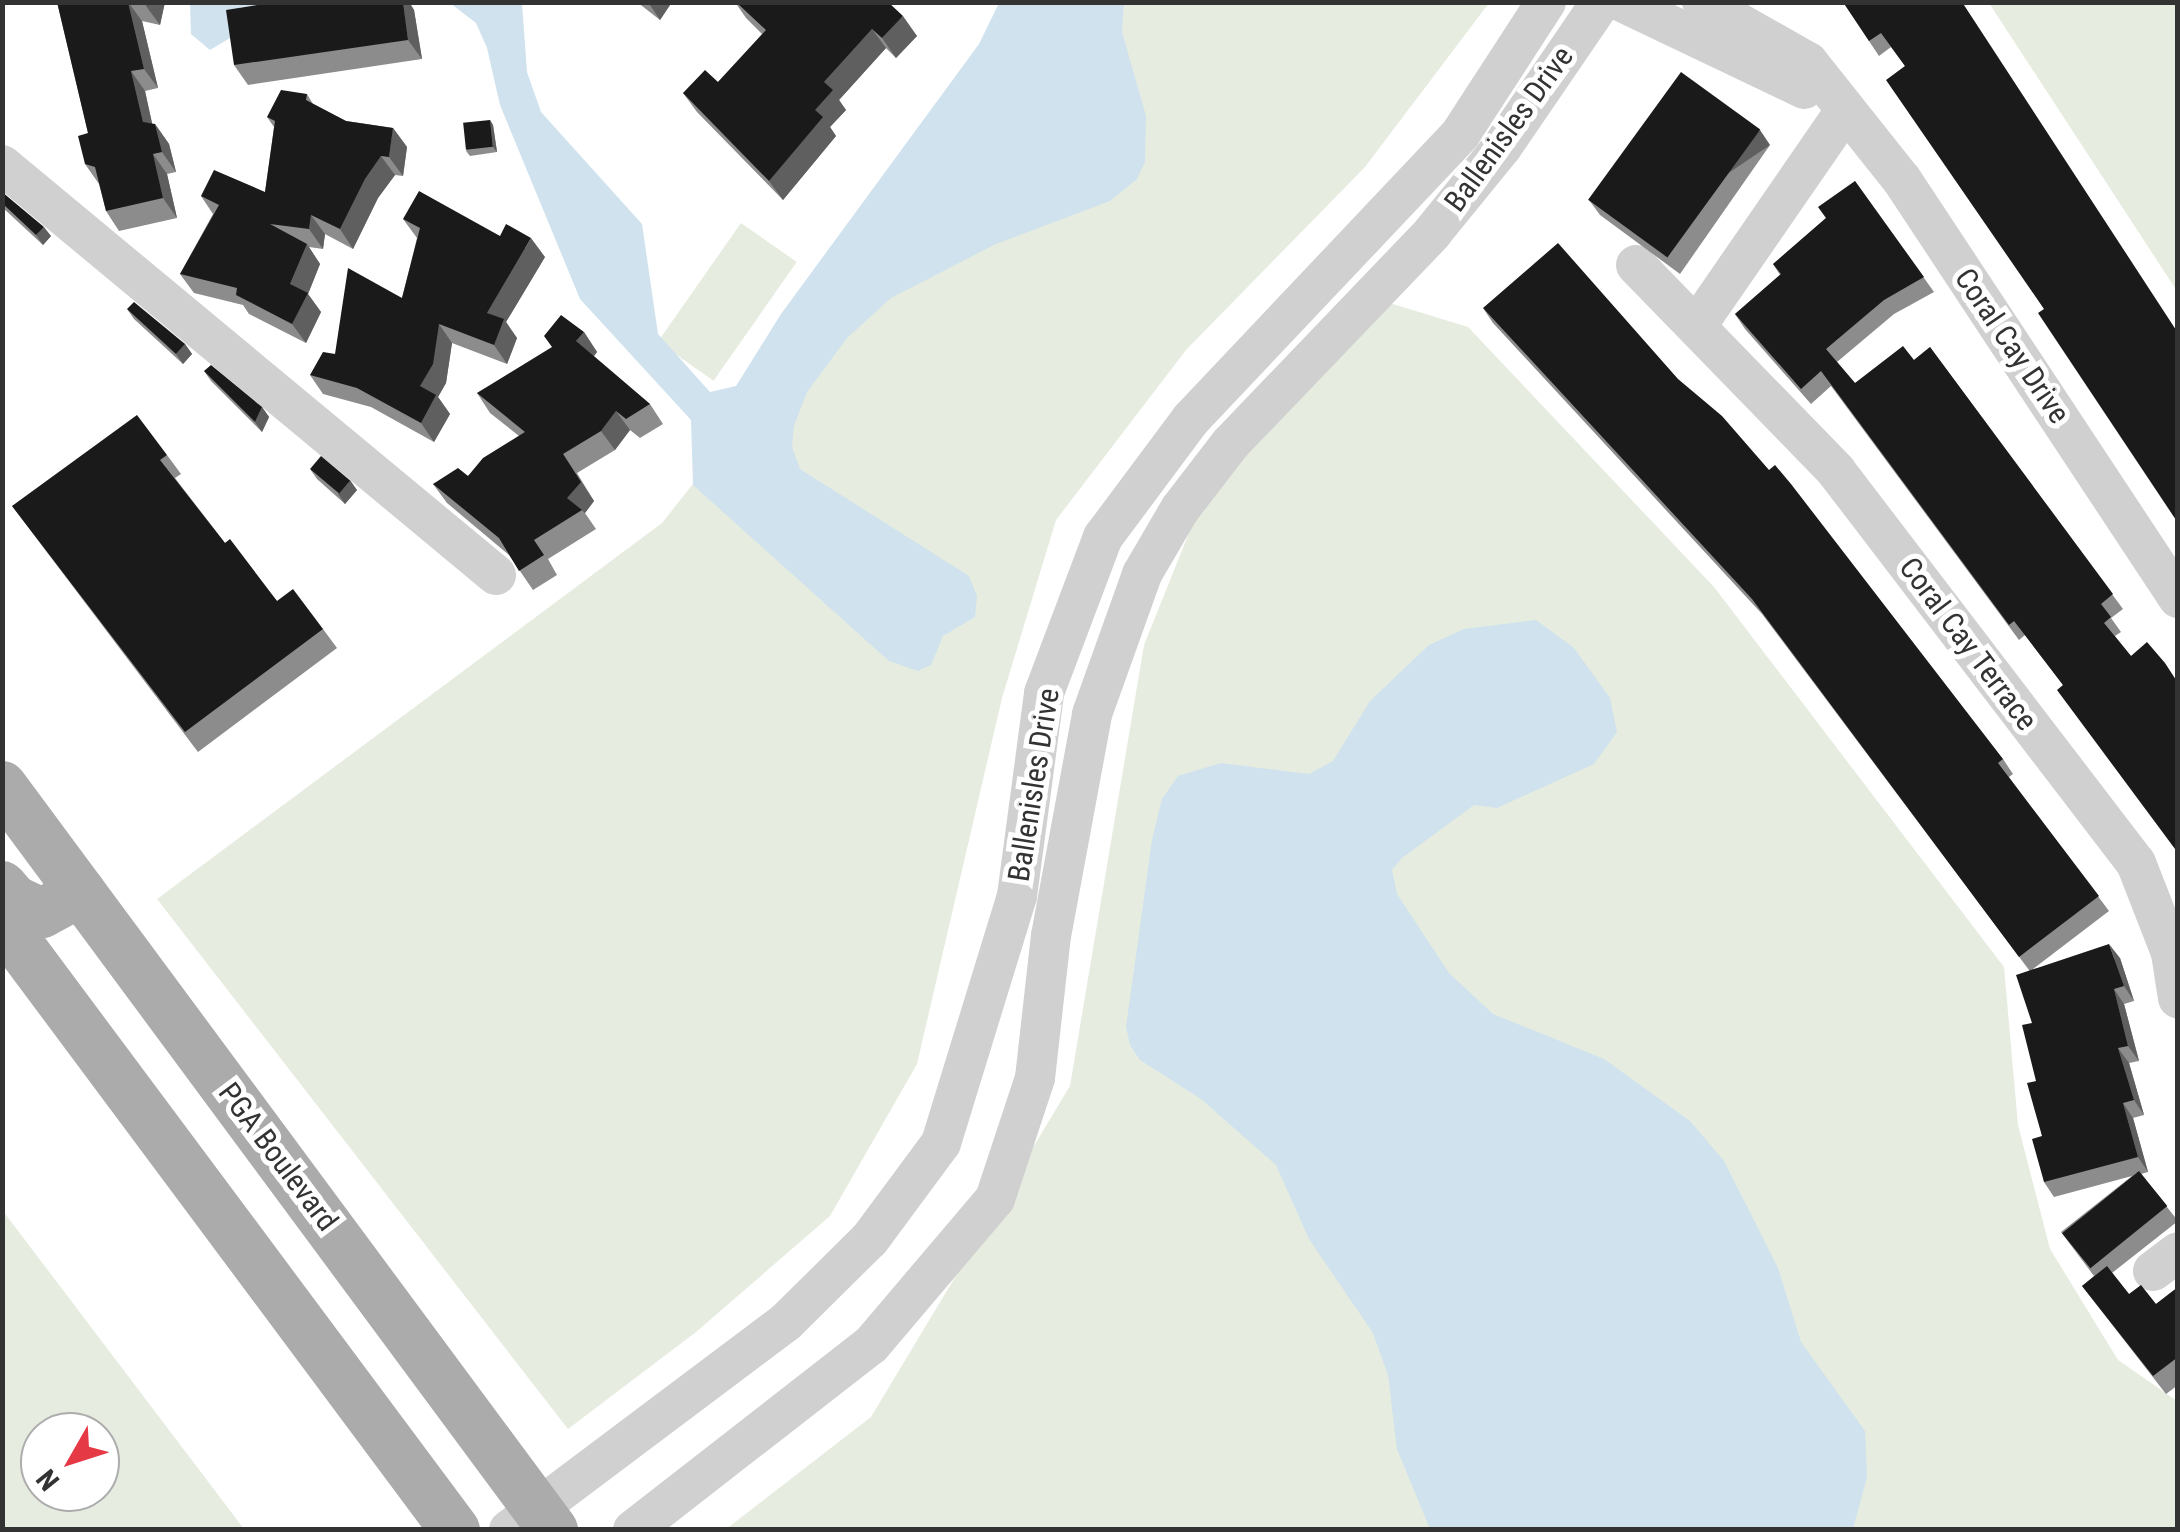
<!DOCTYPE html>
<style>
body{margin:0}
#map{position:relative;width:2180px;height:1532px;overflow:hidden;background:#fff;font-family:"Roboto Condensed",sans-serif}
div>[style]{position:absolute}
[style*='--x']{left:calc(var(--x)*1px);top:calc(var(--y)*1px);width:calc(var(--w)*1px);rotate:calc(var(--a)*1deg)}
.green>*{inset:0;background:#e6ecdf;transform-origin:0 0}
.water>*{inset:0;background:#cfe2ee}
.minor>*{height:40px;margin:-20px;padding:0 20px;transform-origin:20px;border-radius:20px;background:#d0d0d0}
.major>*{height:50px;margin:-25px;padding:0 25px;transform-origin:25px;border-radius:25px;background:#ababab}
.wall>*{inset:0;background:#8c8c8c}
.shaded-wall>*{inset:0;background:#5f5f5f;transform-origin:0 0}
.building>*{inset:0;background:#1a1a1a;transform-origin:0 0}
span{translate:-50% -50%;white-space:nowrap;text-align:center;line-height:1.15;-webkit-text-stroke:10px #fff;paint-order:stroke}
.street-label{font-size:30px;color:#333}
.frame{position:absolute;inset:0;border:5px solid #333;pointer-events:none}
.north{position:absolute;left:20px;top:1412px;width:100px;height:100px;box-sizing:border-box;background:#fff;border:2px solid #adadad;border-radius:50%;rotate:231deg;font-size:28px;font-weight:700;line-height:40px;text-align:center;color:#333}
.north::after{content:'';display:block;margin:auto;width:35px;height:45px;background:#e63946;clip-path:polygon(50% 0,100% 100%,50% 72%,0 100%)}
</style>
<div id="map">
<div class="green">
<div style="clip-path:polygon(1059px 3px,1489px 3px,1365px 167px,1186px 350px,1056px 520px,1002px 698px,917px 1064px,830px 1216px,696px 1332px,568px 1429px,157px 899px,662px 523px,1014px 79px)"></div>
<div style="clip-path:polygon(1989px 3px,2177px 3px,2177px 291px)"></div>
<div style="left:741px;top:223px;width:68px;height:145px;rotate:35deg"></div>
<div style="clip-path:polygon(1383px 301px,1468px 327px,1714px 587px,2004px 967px,2018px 1125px,2050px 1249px,2118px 1360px,2177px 1401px,2177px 1529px,725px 1530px,871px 1417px,1070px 1086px,1144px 645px,1193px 523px,1251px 440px)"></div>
<div style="clip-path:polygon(evenodd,3px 1211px,244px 1529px,3px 1529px,3px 1211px,40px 1432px,100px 1432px,100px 1492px,40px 1492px,40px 1432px)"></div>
</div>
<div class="water">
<div style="clip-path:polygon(190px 3px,303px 3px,240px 7px,235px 35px,210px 50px,191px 34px)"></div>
<div style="clip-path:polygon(450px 3px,522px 3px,527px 72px,541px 112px,642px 224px,658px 334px,710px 392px,736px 386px,781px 314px,979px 44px,999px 3px,1124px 3px,1122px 32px,1146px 116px,1145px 162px,1137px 179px,1110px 201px,996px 244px,891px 298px,847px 338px,807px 392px,794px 426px,792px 447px,800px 469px,969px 576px,977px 596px,975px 617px,943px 636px,931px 665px,918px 671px,889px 661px,693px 485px,691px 420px,580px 299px,500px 105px,487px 48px,476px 23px)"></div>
<div style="clip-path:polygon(1536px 620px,1574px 648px,1610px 698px,1617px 732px,1594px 764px,1497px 808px,1474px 805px,1402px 858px,1392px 870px,1397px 894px,1449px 973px,1493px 1014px,1604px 1059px,1690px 1121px,1724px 1161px,1778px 1268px,1801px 1342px,1865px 1431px,1867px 1477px,1853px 1529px,1430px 1529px,1397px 1449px,1388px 1375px,1373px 1333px,1309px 1239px,1276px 1165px,1201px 1099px,1140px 1060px,1130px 1045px,1126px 1027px,1152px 840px,1162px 799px,1178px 776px,1221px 763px,1309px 774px,1333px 761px,1370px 701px,1429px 645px,1464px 629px)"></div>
</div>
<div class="minor">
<div style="--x:1622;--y:2;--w:202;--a:25.5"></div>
<div style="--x:1702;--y:2;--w:122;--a:29.5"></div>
<div style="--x:1808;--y:62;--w:151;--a:51.5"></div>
<div style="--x:1902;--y:180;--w:501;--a:56.56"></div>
<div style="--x:2;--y:165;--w:642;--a:39.69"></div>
<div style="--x:1636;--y:265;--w:287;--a:45.8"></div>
<div style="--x:1836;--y:471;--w:494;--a:52.6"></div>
<div style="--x:2136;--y:863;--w:97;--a:68.7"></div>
<div style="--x:2171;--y:953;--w:46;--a:81.2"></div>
<div style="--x:1698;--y:324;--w:255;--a:-55.4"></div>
<div style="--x:2153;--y:1271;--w:31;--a:-37"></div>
<div style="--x:509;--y:1530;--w:346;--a:-36.9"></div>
<div style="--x:786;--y:1322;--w:118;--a:-44.7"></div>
<div style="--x:870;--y:1239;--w:119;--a:-53.5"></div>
<div style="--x:941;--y:1143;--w:258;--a:-72.9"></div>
<div style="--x:1017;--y:896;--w:205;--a:-82.4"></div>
<div style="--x:1044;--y:693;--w:167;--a:-69.3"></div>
<div style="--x:1103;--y:537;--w:147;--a:-53.3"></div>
<div style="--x:1191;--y:419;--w:393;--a:-46.6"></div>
<div style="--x:1461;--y:133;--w:156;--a:-57"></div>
<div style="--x:633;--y:1530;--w:301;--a:-37.9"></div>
<div style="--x:871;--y:1345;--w:192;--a:-49.7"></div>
<div style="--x:995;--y:1199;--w:127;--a:-71.7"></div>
<div style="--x:1035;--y:1078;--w:143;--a:-83.6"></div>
<div style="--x:1051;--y:936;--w:226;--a:-79.5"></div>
<div style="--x:1092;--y:714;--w:149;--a:-70.3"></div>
<div style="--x:1142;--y:574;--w:75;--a:-59.7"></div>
<div style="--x:1180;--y:509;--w:82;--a:-52.4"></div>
<div style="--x:1230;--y:444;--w:292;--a:-46.2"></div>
<div style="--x:1432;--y:233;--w:111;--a:-50.9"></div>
<div style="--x:1502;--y:147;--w:176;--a:-55.7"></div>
</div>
<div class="major">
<div style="--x:2;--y:786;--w:926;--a:53.48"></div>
<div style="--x:2;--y:886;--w:18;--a:49"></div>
<div style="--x:14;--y:900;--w:31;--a:25"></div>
<div style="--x:42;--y:913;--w:44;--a:-28.3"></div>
<div style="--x:2;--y:922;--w:758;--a:53.31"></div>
</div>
<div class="wall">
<div style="clip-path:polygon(57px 2px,165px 2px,160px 25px,142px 21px,158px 88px,145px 91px,152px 124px,155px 124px,169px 144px,176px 172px,167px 174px,177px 218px,119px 231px,106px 211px,99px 184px,85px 164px,88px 133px)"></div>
<div style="clip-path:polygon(276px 2px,409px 2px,414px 10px,422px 59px,248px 85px,234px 65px)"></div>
<div style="clip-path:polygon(637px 2px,672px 2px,660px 20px)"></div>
<div style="clip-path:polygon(735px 2px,888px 2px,917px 36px,896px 58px,886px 48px,839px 100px,846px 110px,830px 127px,836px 136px,783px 200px,697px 112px,683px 93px,718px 82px,762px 34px,746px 18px)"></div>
<div style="clip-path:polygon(1843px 2px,1962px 2px,2044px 309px,1905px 66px,1891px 47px,1879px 56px)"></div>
<div style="clip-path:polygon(307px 94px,313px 104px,346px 121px,393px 128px,407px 147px,403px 176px,395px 175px,378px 198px,353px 249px,325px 234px,323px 249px,309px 247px,320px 264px,308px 294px,321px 312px,306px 343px,249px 314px,243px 305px,194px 293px,180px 274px,213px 214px,201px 196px,265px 192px,274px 127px,267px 117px)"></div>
<div style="clip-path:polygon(490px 120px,493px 125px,497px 152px,470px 156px,466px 151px)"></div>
<div style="clip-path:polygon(1770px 145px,1680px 274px,1600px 215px,1589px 200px)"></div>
<div style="clip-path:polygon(1855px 181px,1934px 292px,1894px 314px,1837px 362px,1855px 383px,1914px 360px,1930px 347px,2123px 609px,2111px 618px,2121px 632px,2115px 636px,2131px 656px,2165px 663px,2063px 685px,2025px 635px,2019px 640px,1831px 386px,1811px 404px,1745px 329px,1735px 314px,1780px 275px,1773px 264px,1826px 218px)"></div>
<div style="clip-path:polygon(2px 192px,51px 236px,43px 245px,2px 207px)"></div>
<div style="clip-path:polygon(403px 219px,500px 236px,545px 257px,506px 322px,517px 338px,507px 364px,452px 343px,446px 383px,438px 397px,450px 414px,434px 442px,371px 407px,323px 394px,310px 375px,402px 298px,417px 238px)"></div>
<div style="clip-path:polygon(1483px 308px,2003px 759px,2013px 774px,2009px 777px,2109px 911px,2033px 969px,2120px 958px,2134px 1001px,2124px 1004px,2139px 1061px,2129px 1063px,2144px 1115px,2133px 1118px,2148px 1172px,2141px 1174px,2178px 1221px,2112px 1273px,2129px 1294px,2156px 1304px,2178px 1287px,2178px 1385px,2166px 1394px,2082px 1286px,2094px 1276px,2061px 1232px,2132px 1176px,2054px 1197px,2044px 1182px,2042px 1136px,2036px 1081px,2029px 970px,1762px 614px,1493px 323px)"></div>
<div style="clip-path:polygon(127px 309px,185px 344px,192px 354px,183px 364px,134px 319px)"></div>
<div style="clip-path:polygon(584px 332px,597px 352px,594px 356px,650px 404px,663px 424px,640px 438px,630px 430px,615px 450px,577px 473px,594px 501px,585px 513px,596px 529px,548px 559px,557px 575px,533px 590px,509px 555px,447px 503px,433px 484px,468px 476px,519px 436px,490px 413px,477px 393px)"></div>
<div style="clip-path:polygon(204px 371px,262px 407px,269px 417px,262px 432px,211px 381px)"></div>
<div style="clip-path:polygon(167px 455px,181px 474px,175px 478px,225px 543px,277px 601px,323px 629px,337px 648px,198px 752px,12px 506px)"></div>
<div style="clip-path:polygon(310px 469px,357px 490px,345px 504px,317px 479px)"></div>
</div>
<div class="shaded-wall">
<div style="clip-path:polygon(128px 2px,142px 21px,158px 88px,144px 69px)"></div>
<div style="clip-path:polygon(147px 2px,165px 2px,160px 25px,146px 6px)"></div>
<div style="clip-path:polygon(403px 2px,409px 2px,414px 10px,422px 59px,408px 40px)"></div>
<div style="clip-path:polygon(648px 2px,672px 2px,660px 20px)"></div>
<div style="clip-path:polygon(903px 16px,917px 36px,896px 58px,882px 38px)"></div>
<div style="clip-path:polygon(872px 29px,886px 48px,839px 100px,846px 110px,830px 127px,836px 136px,783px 200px,769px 181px,815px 110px,824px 82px)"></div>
<div style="clip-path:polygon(131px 71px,145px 91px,156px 141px,143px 122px)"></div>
<div style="clip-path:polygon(490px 120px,493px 125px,497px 152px,493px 147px)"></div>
<div style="clip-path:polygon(155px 124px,169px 144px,176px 172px,162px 152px)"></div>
<div style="clip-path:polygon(393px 128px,407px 147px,403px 176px,389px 157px)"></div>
<div style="left:1760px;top:130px;width:18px;height:157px;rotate:56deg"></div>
<div style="clip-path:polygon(153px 154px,167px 174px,177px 218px,163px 198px)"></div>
<div style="clip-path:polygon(381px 156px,395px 175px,378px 198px,353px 249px,340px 229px,365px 179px)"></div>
<div style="clip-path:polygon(311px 215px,325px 234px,323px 249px,309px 229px)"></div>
<div style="clip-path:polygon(44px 227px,51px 236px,43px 245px,36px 235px)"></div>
<div style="clip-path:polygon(531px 238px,545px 257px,506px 322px,517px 338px,507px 364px,494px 345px,487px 313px)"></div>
<div style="clip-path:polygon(307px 244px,320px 264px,308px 294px,321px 312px,306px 343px,292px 324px,290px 284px)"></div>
<div style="clip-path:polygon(439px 324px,452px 343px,446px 383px,438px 397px,450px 414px,434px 442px,421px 423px,420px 386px)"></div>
<div style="clip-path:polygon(584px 332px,597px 352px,590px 361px,576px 341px)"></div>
<div style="clip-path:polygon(185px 344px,192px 354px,183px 364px,176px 354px)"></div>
<div style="clip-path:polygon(262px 407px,269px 417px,262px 432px,255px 422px)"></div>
<div style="clip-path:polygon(616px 411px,630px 430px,615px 450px,601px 431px)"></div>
<div style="clip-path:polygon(563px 454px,594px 501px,585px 513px,567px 498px)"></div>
<div style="clip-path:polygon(350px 480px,357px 490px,345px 504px,338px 494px)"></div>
<div style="clip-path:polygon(2109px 944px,2120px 958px,2134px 1001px,2124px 986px)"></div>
<div style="clip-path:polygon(2114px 989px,2124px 1004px,2139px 1061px,2128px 1046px)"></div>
<div style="clip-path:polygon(2118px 1048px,2129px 1063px,2144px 1115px,2134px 1100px)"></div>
<div style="clip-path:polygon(2123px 1103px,2133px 1118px,2148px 1172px,2138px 1157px)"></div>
</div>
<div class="building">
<div style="clip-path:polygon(57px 2px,128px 2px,144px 69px,131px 71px,143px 122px,155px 124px,162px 152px,153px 154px,163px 198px,106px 211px,95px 167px,85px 164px,78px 136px,88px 133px)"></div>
<div style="clip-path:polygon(276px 2px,403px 2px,408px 40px,234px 65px,226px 10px)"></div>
<div style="clip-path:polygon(736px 2px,888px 2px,903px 16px,882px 38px,872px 29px,824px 82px,833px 90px,815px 110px,823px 117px,769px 181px,683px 93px,705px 70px,718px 82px,766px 30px)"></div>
<div style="clip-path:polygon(1843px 2px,1962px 2px,2178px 333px,2178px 523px,2038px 313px,2044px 309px,1886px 80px,1905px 66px,1881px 33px,1869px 41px)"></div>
<div style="left:1681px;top:72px;width:98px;height:158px;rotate:36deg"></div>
<div style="clip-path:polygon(281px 90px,307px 94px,306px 100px,346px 121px,393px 128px,389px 157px,381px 156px,365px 179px,340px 229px,311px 215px,309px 229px,270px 224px,307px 244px,290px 284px,308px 293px,292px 324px,236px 295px,237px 288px,180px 274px,219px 205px,201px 196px,214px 170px,265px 192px,275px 121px,267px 117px)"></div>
<div style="left:490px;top:120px;width:27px;height:27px;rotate:84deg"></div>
<div style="clip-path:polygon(1855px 181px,1924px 277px,1884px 300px,1826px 349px,1855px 383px,1903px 346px,1914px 360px,1930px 347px,2113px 594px,2101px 604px,2111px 617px,2104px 623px,2131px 656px,2147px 642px,2165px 663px,2178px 683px,2178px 853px,2057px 690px,2063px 685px,2014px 621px,2009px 625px,1821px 371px,1801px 389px,1735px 314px,1781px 274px,1773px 264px,1826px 218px,1818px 207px)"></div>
<div style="clip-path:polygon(419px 191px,500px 236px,506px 224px,531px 238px,487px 313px,504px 319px,494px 345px,439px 324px,433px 364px,420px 386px,436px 395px,421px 423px,357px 388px,310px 375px,323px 352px,335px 354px,348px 268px,402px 298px,420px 228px,403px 219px)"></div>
<div style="clip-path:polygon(2px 192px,44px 227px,36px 235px,2px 203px)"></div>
<div style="clip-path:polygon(1558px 243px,1678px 379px,1722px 416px,1769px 470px,1775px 465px,1791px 484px,2003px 759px,1998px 763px,2099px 896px,2019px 957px,1752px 599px,1483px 308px)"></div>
<div style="clip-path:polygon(134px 302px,185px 344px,176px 354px,127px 309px)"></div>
<div style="clip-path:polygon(561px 315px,584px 332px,576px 341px,650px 404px,626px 419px,616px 411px,601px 431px,563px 454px,581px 482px,567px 498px,582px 510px,534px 540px,544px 555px,519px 571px,499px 538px,433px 484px,458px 468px,468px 476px,483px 458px,525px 432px,477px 393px,552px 347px,544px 336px)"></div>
<div style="clip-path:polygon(211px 365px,262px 407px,255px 422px,204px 371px)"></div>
<div style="clip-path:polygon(137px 415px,167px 455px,160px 460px,225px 543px,230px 539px,277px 601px,293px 589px,323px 629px,185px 732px,12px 506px)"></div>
<div style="left:321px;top:456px;width:38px;height:17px;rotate:40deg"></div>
<div style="clip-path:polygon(2109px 944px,2124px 986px,2114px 989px,2128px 1046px,2118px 1048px,2134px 1100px,2123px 1103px,2138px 1157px,2044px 1182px,2032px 1139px,2042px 1136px,2027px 1083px,2036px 1081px,2022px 1025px,2032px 1023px,2016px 975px)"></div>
<div style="left:2139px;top:1171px;width:45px;height:99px;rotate:51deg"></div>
<div style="clip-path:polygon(2107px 1266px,2129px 1294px,2141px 1285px,2156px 1304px,2178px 1287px,2178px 1357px,2153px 1376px,2082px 1286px)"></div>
</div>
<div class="street-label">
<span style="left:1509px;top:129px;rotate:-54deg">Ballenisles Drive</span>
<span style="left:2012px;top:346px;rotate:56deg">Coral Cay Drive</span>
<span style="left:1968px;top:644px;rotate:53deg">Coral Cay Terrace</span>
<span style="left:1034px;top:785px;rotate:-81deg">Ballenisles Drive</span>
<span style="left:278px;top:1157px;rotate:53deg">PGA Boulevard</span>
</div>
<div class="frame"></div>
<div class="north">N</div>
</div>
